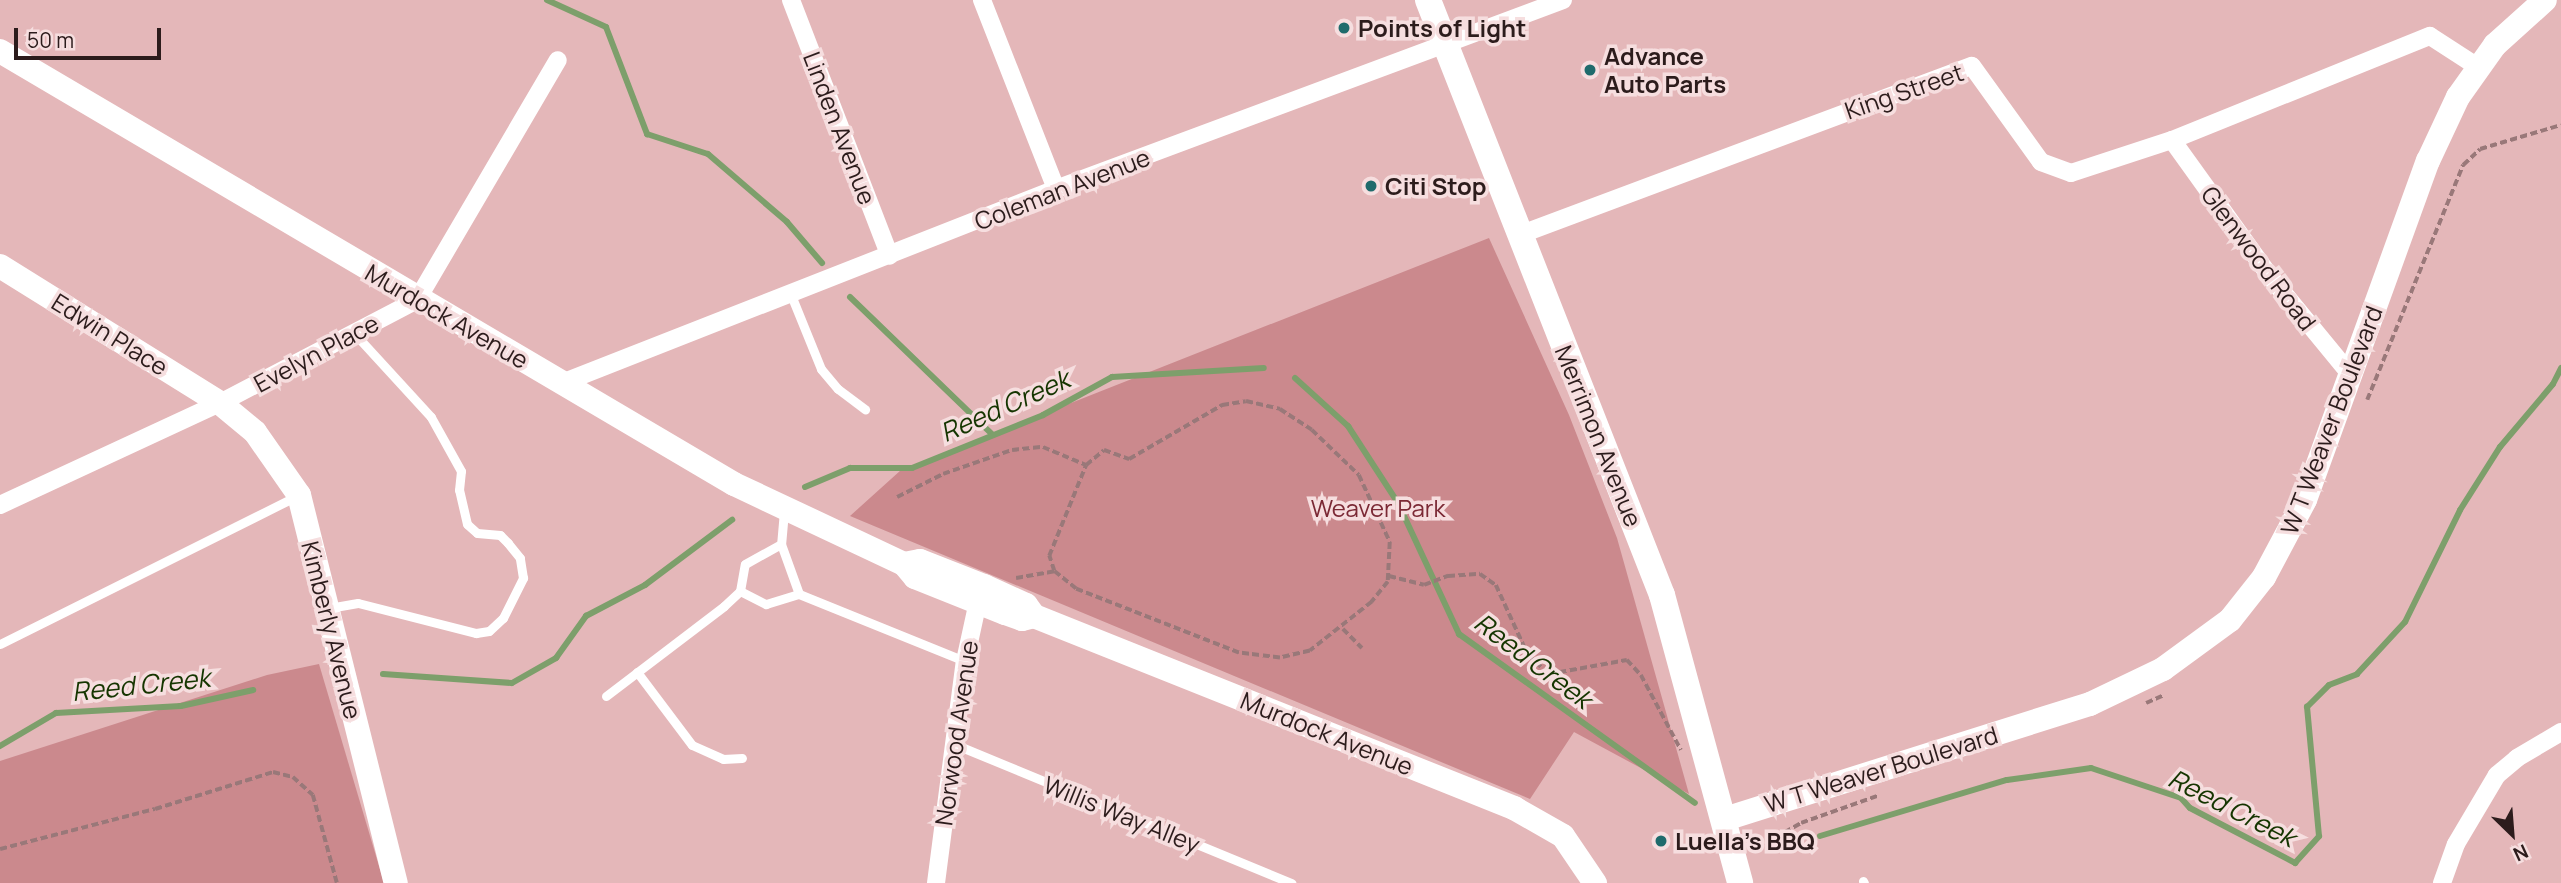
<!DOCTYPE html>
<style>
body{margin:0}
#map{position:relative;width:2561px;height:883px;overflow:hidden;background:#e4b7b9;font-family:Manrope,sans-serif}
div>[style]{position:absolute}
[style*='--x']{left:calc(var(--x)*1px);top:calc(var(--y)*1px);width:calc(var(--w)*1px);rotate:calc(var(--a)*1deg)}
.green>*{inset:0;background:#cb898d}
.stream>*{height:6px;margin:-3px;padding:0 3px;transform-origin:3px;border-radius:3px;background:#7d9f6b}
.path>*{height:3.5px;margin-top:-1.75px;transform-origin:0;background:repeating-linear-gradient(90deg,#997879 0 7px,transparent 0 10.5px)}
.lane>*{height:9px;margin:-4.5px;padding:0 4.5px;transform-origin:4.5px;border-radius:4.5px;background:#fff}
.street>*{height:18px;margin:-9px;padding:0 9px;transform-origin:9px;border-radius:9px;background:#fff}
.secondary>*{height:24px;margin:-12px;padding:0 12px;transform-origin:12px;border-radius:12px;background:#fff}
.primary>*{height:26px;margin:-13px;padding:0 13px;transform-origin:13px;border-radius:13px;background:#fff}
.dots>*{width:19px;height:19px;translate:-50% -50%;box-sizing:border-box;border:4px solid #f6dedf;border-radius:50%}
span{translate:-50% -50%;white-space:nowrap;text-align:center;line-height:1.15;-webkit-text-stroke:7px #f6dedf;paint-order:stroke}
.poi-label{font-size:24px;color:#2c1c1c;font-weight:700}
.left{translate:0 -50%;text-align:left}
.street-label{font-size:24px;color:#2c1c1c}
.park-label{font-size:24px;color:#7b2935}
.water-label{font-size:26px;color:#153500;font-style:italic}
.north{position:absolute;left:2477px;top:799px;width:70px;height:70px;-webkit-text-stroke:5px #f6dedf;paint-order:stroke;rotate:155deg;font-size:19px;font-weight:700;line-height:28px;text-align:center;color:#2c1c1c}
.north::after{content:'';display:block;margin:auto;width:24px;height:32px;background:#2c1c1c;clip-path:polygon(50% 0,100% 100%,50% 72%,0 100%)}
.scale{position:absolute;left:14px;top:28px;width:147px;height:32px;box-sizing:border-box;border:4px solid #2c1c1c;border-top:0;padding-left:9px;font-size:21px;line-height:24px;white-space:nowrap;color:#2c1c1c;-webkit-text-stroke:5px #f6dedf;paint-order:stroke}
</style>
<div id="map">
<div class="green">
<div style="clip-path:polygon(1489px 238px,1569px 415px,1617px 538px,1689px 794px,1574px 732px,1530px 799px,850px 516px,901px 470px)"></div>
<div style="clip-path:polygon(319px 664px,384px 883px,0 883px,0 761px,267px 675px)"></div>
</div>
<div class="stream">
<div style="--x:547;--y:0;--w:65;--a:24.6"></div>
<div style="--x:606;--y:27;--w:115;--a:69"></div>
<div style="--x:647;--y:134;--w:64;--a:18.2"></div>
<div style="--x:708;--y:154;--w:104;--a:40.7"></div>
<div style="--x:787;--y:222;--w:54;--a:49.5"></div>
<div style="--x:850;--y:297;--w:197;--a:44"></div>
<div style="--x:1295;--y:378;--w:72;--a:42.2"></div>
<div style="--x:1348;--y:426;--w:92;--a:57"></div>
<div style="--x:1398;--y:503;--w:145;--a:65"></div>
<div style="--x:1459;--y:634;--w:290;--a:35.6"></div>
<div style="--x:805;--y:487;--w:49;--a:-22.9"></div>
<div style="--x:850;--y:468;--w:62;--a:0"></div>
<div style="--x:912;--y:468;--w:141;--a:-22"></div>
<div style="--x:1043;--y:415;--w:79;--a:-28.8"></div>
<div style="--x:1112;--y:377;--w:152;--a:-3.4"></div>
<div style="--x:383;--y:674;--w:129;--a:4"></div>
<div style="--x:512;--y:683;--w:51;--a:-29.6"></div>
<div style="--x:556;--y:658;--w:52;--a:-54.5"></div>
<div style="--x:586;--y:616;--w:67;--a:-27.7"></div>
<div style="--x:645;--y:585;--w:109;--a:-36.8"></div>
<div style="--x:0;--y:746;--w:65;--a:-30.5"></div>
<div style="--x:56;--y:713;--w:125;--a:-3.2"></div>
<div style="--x:181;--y:706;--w:74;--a:-12.5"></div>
<div style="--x:1820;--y:836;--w:195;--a:-16.7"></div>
<div style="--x:2007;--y:780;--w:85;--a:-8.1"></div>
<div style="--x:2091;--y:768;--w:95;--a:18.4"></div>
<div style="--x:2181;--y:798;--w:13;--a:48"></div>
<div style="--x:2190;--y:808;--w:119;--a:27.6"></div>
<div style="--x:2295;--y:863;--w:36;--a:-48"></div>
<div style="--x:2319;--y:836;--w:130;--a:-95.3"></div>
<div style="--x:2307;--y:707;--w:31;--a:-45"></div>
<div style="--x:2329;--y:685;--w:30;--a:-21"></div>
<div style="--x:2357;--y:674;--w:71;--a:-47.3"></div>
<div style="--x:2405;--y:622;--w:125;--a:-63.8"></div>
<div style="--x:2460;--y:510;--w:75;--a:-57.6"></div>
<div style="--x:2500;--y:447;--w:82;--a:-49.9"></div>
<div style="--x:2553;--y:384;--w:18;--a:-63"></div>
</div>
<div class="path">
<div style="--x:2367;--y:400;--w:254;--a:-67.8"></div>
<div style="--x:2463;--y:165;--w:23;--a:-43"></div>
<div style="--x:2480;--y:149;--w:84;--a:-16.5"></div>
<div style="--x:1246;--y:401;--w:35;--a:13"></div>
<div style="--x:1280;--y:409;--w:38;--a:33"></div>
<div style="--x:1312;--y:430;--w:65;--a:43.8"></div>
<div style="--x:1359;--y:475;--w:74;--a:65.2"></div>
<div style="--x:1390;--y:542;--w:40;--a:92.9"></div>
<div style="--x:1388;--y:582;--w:26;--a:129"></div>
<div style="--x:1372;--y:602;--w:79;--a:141.7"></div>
<div style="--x:1310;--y:651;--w:31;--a:167"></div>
<div style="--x:1280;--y:658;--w:41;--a:-173"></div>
<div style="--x:1239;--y:653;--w:175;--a:-158.6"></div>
<div style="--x:1076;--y:589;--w:28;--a:-141"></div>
<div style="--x:1054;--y:571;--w:16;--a:-108"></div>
<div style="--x:1049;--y:556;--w:98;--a:-67.9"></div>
<div style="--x:1086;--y:465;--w:23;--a:-40"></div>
<div style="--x:1104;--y:450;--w:27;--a:20"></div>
<div style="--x:1129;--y:459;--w:108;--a:-30.1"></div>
<div style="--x:1222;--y:405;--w:24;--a:-9"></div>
<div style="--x:897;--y:497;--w:51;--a:-26.6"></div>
<div style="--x:943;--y:474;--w:73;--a:-19.2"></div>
<div style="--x:1012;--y:450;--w:31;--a:-6"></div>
<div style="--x:1043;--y:447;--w:47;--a:22.7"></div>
<div style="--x:1389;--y:576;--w:36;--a:14"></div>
<div style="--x:1424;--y:585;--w:26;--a:-21"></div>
<div style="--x:1448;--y:576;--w:32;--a:-4"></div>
<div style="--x:1480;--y:574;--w:19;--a:35"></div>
<div style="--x:1496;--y:585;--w:77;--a:65.4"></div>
<div style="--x:1528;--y:655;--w:28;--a:42"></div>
<div style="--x:1549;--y:674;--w:79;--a:-10.2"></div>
<div style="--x:1627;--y:660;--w:21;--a:47"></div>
<div style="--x:1641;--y:675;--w:85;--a:61.9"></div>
<div style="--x:1016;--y:578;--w:39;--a:-10"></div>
<div style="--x:1343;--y:629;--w:27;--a:45"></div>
<div style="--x:2146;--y:703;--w:20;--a:-24"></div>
<div style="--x:1757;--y:848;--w:51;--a:-29.6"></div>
<div style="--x:1801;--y:823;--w:81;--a:-19.6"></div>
<div style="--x:0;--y:849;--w:160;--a:-14.5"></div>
<div style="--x:155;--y:809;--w:124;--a:-17.4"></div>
<div style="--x:273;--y:772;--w:21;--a:14"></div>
<div style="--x:293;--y:777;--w:27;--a:42"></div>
<div style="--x:313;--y:795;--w:91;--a:74.7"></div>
</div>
<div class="lane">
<div style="--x:791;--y:295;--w:80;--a:67.9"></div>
<div style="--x:821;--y:369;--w:26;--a:50"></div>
<div style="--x:838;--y:389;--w:34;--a:37"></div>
<div style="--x:784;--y:511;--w:33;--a:95"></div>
<div style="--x:781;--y:544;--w:53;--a:70.2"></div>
<div style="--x:799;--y:594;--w:179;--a:22"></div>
<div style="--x:740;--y:591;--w:29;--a:27"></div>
<div style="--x:766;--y:604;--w:34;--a:-17"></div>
<div style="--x:329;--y:608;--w:29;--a:-10"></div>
<div style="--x:358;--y:603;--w:122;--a:14.3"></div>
<div style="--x:476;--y:633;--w:13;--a:-9"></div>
<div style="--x:489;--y:631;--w:19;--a:-43"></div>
<div style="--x:503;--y:618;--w:45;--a:-63.4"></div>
<div style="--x:523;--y:578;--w:20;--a:-99"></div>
<div style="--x:520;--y:558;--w:19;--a:-129"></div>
<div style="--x:508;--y:543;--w:11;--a:-135"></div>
<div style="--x:500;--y:535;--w:23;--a:-175"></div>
<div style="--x:477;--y:533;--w:13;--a:-138"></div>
<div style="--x:467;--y:524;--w:35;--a:-103"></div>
<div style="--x:459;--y:490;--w:19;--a:-84"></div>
<div style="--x:461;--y:471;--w:62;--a:-119.1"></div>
<div style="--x:431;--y:417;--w:114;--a:-132.5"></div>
<div style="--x:0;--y:644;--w:332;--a:-26.5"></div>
<div style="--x:637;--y:672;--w:91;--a:53"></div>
<div style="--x:692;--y:745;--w:34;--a:24"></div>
<div style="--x:723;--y:759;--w:19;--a:-3"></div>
<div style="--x:606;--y:696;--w:148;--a:-37.3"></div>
<div style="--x:724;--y:606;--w:22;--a:-43"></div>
<div style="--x:740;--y:591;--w:27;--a:-80"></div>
<div style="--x:745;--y:564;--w:41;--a:-29.1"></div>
<div style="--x:954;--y:744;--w:365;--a:22.4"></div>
<div style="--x:1863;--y:881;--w:2;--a:63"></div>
</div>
<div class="street">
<div style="--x:791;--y:0;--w:274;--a:68.9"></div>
<div style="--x:982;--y:0;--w:203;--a:68.6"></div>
<div style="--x:2172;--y:140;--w:171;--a:54.3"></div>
<div style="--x:2272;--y:279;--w:123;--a:50.6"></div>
<div style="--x:1519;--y:235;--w:483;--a:-20.5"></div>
<div style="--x:1972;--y:66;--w:118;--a:54.3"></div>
<div style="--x:2041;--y:162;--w:32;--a:20"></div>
<div style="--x:2071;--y:173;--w:106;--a:-18.1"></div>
<div style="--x:2172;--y:140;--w:278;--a:-22"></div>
<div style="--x:2430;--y:36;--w:57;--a:32.9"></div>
<div style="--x:562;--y:383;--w:531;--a:-21.44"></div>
<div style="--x:1056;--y:189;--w:541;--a:-20.44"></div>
<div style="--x:0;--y:505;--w:242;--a:-24.9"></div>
<div style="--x:220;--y:403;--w:222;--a:-27.6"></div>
<div style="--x:417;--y:300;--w:278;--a:-59.6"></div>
<div style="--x:936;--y:883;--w:224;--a:-82.6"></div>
<div style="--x:965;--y:661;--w:71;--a:-77.7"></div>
<div style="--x:2442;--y:883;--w:41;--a:-70.3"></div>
<div style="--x:2456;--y:844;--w:80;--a:-59.3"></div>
<div style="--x:2497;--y:775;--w:26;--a:-40"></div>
<div style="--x:2517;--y:758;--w:51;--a:-30.6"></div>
</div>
<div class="secondary">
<div style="--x:0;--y:51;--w:852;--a:30.54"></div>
<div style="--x:734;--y:484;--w:188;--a:25.2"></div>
<div style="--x:904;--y:564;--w:17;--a:50"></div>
<div style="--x:915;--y:577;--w:97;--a:21.8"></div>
<div style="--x:1005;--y:613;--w:18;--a:19"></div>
<div style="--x:1022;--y:619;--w:12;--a:-14"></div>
<div style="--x:0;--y:266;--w:259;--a:31.9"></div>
<div style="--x:220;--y:403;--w:45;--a:39.6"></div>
<div style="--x:255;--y:432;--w:77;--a:55.1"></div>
<div style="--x:299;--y:495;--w:400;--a:76"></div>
<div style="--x:904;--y:564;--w:16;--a:-11"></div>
<div style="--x:920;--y:561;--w:69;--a:21.3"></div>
<div style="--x:984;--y:586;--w:46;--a:24.3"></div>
<div style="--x:1026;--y:605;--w:14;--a:54"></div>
<div style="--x:1034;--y:616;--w:517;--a:21.8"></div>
<div style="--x:1514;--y:808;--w:56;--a:29.7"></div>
<div style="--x:1563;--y:836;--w:57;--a:55.8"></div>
<div style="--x:1725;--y:819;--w:383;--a:-17.5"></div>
<div style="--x:2090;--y:704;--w:81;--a:-25.6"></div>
<div style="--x:2163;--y:669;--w:83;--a:-36.2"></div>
<div style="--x:2230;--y:620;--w:55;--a:-51.7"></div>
<div style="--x:2264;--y:577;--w:87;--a:-62"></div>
<div style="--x:2305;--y:500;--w:361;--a:-70.1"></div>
<div style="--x:2428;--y:161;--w:71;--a:-64.9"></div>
<div style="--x:2458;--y:97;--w:64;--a:-54.6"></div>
<div style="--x:2495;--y:45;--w:67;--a:-42"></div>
</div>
<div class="primary">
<div style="--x:1428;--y:0;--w:639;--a:68.53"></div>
<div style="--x:1662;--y:595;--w:298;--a:74.8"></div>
</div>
<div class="dots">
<div style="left:1344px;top:28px;background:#1f6b6c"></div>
<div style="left:1590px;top:70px;background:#1f6b6c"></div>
<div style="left:1371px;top:186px;background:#1f6b6c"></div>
<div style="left:1661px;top:841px;background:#1f6b6c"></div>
</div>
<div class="poi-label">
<span class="left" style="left:1358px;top:28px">Points of Light</span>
<span class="left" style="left:1604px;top:70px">Advance<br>Auto Parts</span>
<span class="left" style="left:1385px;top:186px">Citi Stop</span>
<span class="left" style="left:1675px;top:841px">Luella's BBQ</span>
</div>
<div class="street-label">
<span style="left:1904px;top:91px;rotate:-19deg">King Street</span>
<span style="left:840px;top:128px;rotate:69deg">Linden Avenue</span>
<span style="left:1062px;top:189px;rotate:-21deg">Coleman Avenue</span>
<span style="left:2259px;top:258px;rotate:53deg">Glenwood Road</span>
<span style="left:447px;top:316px;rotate:30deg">Murdock Avenue</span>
<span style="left:110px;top:334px;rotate:32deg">Edwin Place</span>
<span style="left:316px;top:353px;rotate:-28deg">Evelyn Place</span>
<span style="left:2331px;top:420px;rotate:-69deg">W T Weaver Boulevard</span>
<span style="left:1599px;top:436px;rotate:68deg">Merrimon Avenue</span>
<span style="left:332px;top:630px;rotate:76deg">Kimberly Avenue</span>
<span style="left:956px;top:733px;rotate:-82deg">Norwood Avenue</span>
<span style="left:1327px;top:733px;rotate:22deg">Murdock Avenue</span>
<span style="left:1881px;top:769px;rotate:-17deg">W T Weaver Boulevard</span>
<span style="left:1122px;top:814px;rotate:22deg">Willis Way Alley</span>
</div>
<div class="park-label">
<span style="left:1378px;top:508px">Weaver Park</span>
</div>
<div class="water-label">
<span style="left:1005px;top:406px;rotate:-24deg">Reed Creek</span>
<span style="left:1533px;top:661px;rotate:37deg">Reed Creek</span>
<span style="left:141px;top:685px;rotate:-6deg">Reed Creek</span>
<span style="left:2232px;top:808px;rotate:27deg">Reed Creek</span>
</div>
<div class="north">N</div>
<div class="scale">50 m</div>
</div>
